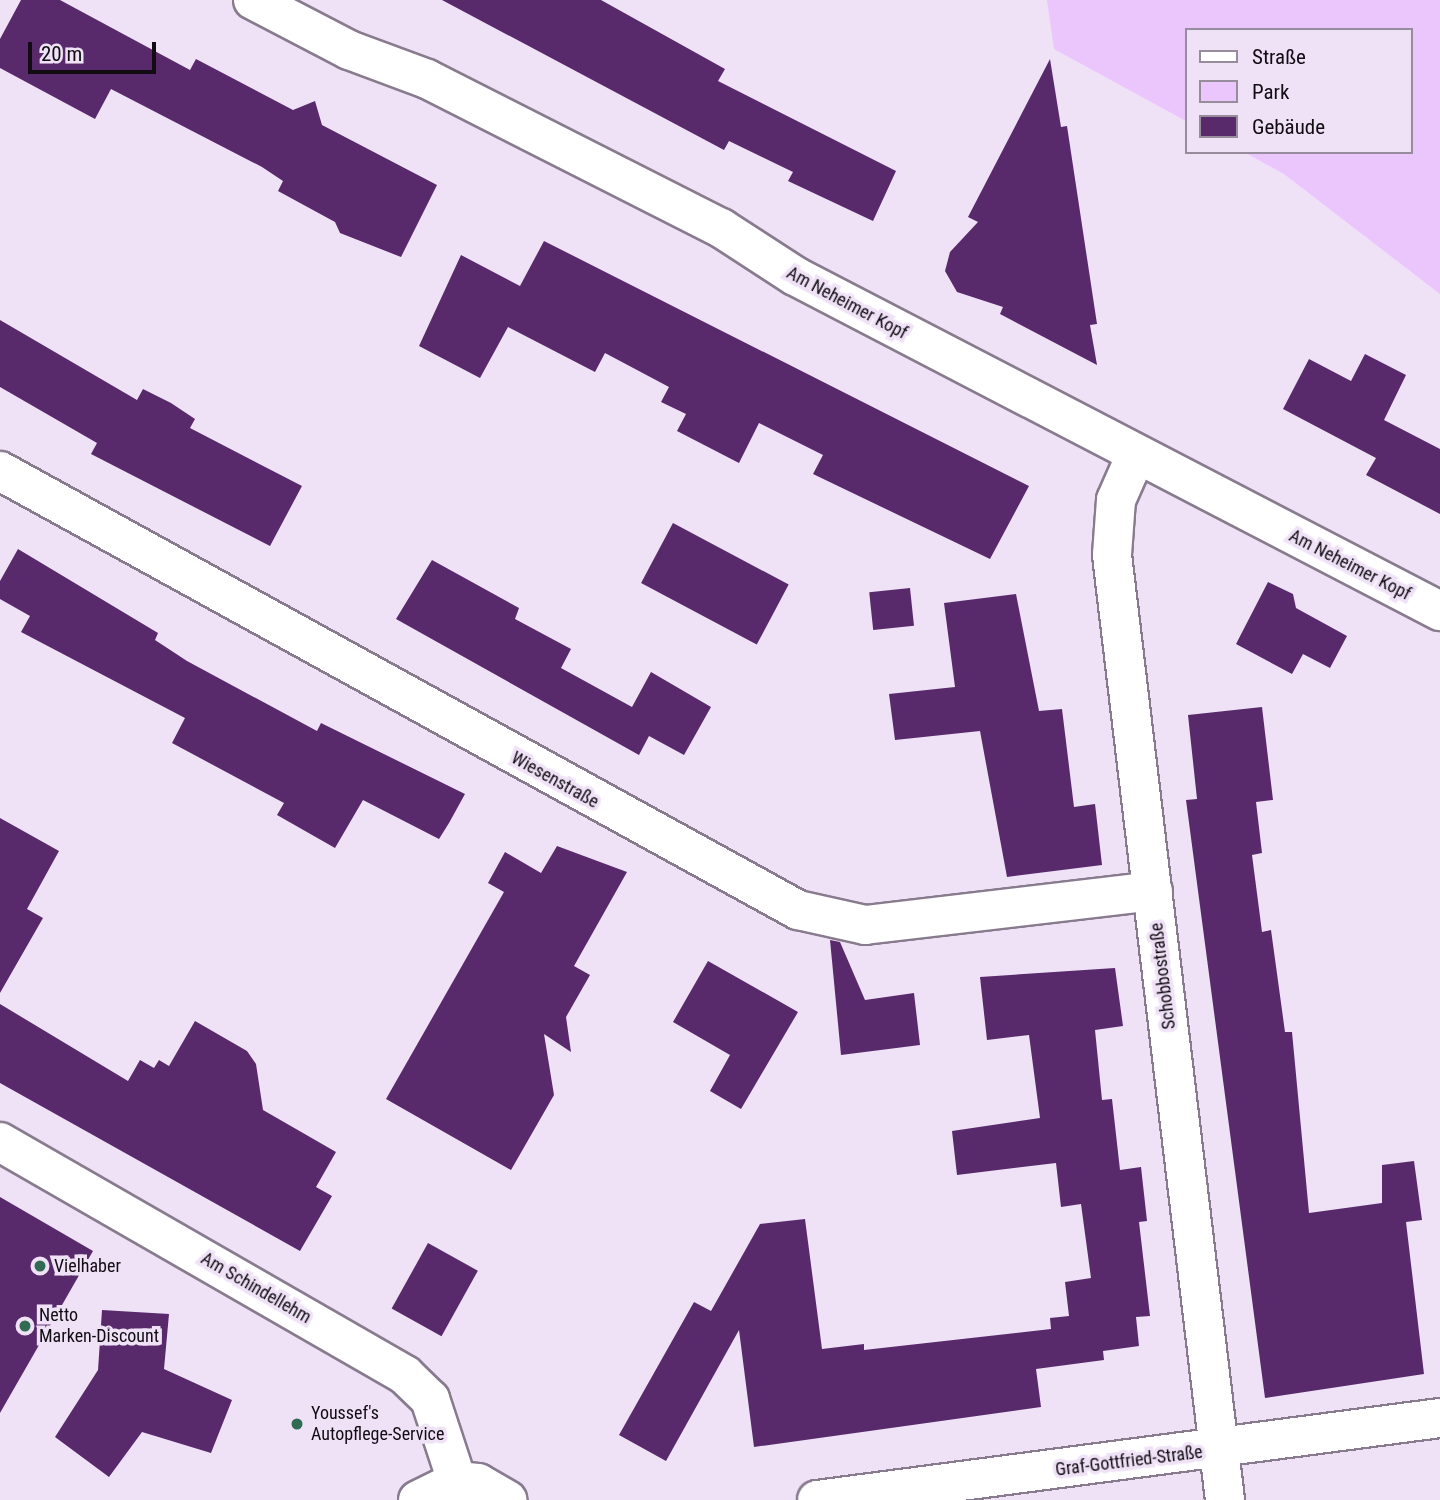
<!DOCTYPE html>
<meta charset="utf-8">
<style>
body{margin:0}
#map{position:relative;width:1440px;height:1500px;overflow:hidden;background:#efe1f6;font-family:"Roboto Condensed",sans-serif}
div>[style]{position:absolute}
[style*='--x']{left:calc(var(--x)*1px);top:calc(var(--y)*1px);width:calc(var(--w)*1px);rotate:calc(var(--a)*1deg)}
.green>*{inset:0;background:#eac6fd}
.building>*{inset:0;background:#582a6c;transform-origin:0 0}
.roads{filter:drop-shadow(2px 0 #887b8e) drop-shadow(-2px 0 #887b8e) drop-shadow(0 2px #887b8e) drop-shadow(0 -2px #887b8e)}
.minor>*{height:38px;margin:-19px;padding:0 19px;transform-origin:19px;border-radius:19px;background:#fff}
.tertiary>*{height:38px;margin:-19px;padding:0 19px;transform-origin:19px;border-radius:19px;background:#fff}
.dots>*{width:19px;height:19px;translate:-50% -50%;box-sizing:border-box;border:4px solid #efe1f6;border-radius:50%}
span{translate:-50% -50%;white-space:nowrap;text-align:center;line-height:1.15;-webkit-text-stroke:7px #efe1f6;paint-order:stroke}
.street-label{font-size:18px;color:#100c12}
.poi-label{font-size:18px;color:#100c12}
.left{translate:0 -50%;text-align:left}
.legend{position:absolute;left:1185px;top:28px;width:228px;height:126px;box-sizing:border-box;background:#efe1f6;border:2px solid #968c9b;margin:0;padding:9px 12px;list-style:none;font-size:21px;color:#100c12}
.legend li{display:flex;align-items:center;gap:14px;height:35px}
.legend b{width:35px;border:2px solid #968c9b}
.scale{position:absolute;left:28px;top:42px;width:128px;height:32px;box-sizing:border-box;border:4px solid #100c12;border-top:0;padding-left:9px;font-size:21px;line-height:24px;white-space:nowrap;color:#100c12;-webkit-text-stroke:5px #efe1f6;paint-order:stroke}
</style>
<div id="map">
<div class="green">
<div style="clip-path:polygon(1047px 0,1440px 0,1440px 294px,1284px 174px,1244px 152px,1410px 152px,1410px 30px,1186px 30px,1186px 121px,1054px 49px)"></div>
</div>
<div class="building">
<div style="clip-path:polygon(21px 0,60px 0,190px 70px,196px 59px,293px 110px,315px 101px,322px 125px,437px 185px,401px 257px,340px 233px,335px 222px,278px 191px,283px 181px,262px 167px,111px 89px,95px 119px,0 68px,0 39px)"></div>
<div style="clip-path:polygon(442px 0,601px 0,725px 69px,718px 81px,896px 171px,873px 221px,788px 181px,793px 172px,729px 141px,724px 150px)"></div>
<div style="clip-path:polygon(1050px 59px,1061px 127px,1067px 126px,1097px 324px,1090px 325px,1097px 365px,1000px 314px,1003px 307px,957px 292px,945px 271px,950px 252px,978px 222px,968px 217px)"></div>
<div style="clip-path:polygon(544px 241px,1029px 486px,990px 559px,813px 474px,823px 455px,759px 423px,739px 463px,677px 431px,686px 414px,661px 402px,669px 387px,605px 353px,595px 372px,508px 327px,480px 378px,419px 346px,461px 255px,520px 286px)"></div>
<div style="clip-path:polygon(0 320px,137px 400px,143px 389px,171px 403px,195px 419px,190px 428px,302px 486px,270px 546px,91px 454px,97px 443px,0 387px)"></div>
<div style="clip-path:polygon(1365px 354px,1406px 375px,1384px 420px,1440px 449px,1440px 514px,1366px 475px,1376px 458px,1283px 409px,1309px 359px,1351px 381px)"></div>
<div style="left:673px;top:523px;width:131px;height:68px;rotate:28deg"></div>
<div style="clip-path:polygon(18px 549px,158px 633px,155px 640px,187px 661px,317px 731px,321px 723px,465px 794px,449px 823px,439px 839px,363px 800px,335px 848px,277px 815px,284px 803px,172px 743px,185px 718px,21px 632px,30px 616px,0 599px,0 581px)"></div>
<div style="clip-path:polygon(432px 560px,519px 608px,515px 619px,571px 649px,561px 668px,632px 707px,651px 672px,711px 707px,684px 755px,649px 736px,639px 755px,396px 619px)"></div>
<div style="clip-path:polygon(1268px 582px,1293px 594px,1296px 608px,1347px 636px,1330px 668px,1303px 654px,1292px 674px,1236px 644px)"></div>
<div style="left:910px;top:588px;width:38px;height:41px;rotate:84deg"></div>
<div style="clip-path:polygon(1016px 594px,1039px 711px,1062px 709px,1074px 807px,1095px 804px,1102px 865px,1007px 877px,980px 731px,895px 740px,889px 694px,955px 687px,944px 603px)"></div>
<div style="clip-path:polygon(1262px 707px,1273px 800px,1256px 802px,1262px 853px,1252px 855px,1262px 932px,1271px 930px,1285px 1032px,1292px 1032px,1309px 1213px,1382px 1203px,1382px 1165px,1414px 1161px,1422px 1220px,1406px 1222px,1424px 1374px,1265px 1398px,1186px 800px,1197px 799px,1188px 715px)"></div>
<div style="clip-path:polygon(0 818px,59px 851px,27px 909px,43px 918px,0 993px)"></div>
<div style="clip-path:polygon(557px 846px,627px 872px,574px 966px,590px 975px,566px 1017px,571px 1052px,544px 1034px,554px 1095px,511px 1170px,386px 1099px,504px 892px,488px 883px,505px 852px,541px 873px)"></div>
<div style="clip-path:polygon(830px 940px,840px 942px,865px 1000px,914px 993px,920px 1045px,841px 1055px)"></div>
<div style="clip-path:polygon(708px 961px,798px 1012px,741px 1109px,710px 1091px,730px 1055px,673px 1022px)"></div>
<div style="clip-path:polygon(1115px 968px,1123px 1026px,1095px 1030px,1102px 1100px,1112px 1099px,1120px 1170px,1141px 1167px,1147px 1221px,1139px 1222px,1150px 1316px,1136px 1317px,1139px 1346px,1103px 1351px,1104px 1360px,1036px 1369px,1041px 1407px,754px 1447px,739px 1330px,666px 1461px,619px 1435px,694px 1302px,711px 1311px,760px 1224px,805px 1219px,822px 1349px,864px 1344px,864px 1350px,1051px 1329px,1050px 1318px,1069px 1316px,1065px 1282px,1091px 1278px,1081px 1204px,1061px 1207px,1056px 1163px,957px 1175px,952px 1131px,1040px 1118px,1029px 1035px,987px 1040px,980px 977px)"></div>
<div style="clip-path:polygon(0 1004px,128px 1081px,140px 1060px,154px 1068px,159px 1060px,169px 1066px,195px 1021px,247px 1051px,256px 1064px,263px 1110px,336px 1152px,316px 1187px,332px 1196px,300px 1251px,0 1083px)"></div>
<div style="clip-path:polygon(0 1197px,93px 1251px,0 1413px)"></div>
<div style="left:428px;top:1243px;width:57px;height:75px;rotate:29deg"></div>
<div style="clip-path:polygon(102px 1310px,169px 1314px,164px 1369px,232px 1400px,211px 1453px,142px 1432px,109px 1477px,55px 1437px,98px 1370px)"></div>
</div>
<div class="roads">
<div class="minor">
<div style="--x:253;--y:0;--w:108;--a:27.5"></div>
<div style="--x:349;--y:50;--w:83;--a:20.4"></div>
<div style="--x:427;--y:79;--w:330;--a:26.9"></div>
<div style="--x:721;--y:228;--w:88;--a:33"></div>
<div style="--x:795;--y:276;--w:727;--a:27.45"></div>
<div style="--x:1135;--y:457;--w:47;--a:113.8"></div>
<div style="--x:1116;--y:500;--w:55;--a:94.2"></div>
<div style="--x:1112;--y:555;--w:952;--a:83.18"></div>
<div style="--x:0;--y:471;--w:911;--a:28.82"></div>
<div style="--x:798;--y:910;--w:69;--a:12.6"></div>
<div style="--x:865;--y:925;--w:290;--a:-6.7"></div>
<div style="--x:0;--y:1142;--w:467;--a:29.9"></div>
<div style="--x:405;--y:1375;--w:35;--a:44"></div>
<div style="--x:430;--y:1399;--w:86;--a:71.8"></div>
</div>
<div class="tertiary">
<div style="--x:418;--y:1500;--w:43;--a:-26"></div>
<div style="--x:457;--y:1481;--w:21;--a:5"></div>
<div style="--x:478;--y:1483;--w:34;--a:30"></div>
<div style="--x:817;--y:1500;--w:628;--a:-7.5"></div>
</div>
</div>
<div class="dots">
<div style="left:40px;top:1266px;background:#326b54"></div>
<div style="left:25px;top:1326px;background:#326b54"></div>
<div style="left:297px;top:1424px;background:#326b54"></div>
</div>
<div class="street-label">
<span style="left:847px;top:303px;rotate:28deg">Am Neheimer Kopf</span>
<span style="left:1350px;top:565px;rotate:27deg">Am Neheimer Kopf</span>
<span style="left:555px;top:780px;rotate:29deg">Wiesenstraße</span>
<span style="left:1163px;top:976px;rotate:-97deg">Schobbostraße</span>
<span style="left:256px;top:1288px;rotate:30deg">Am Schindellehm</span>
<span style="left:1129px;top:1461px;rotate:-7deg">Graf-Gottfried-Straße</span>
</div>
<div class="poi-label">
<span class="left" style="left:54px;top:1266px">Vielhaber</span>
<span class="left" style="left:39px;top:1326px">Netto<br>Marken-Discount</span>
<span class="left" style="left:311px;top:1424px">Youssef's<br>Autopflege-Service</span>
</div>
<ul class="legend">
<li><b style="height:9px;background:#fff"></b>Straße</li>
<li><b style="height:19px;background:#eac6fd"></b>Park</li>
<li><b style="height:19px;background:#582a6c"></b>Gebäude</li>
</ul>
<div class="scale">20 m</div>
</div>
